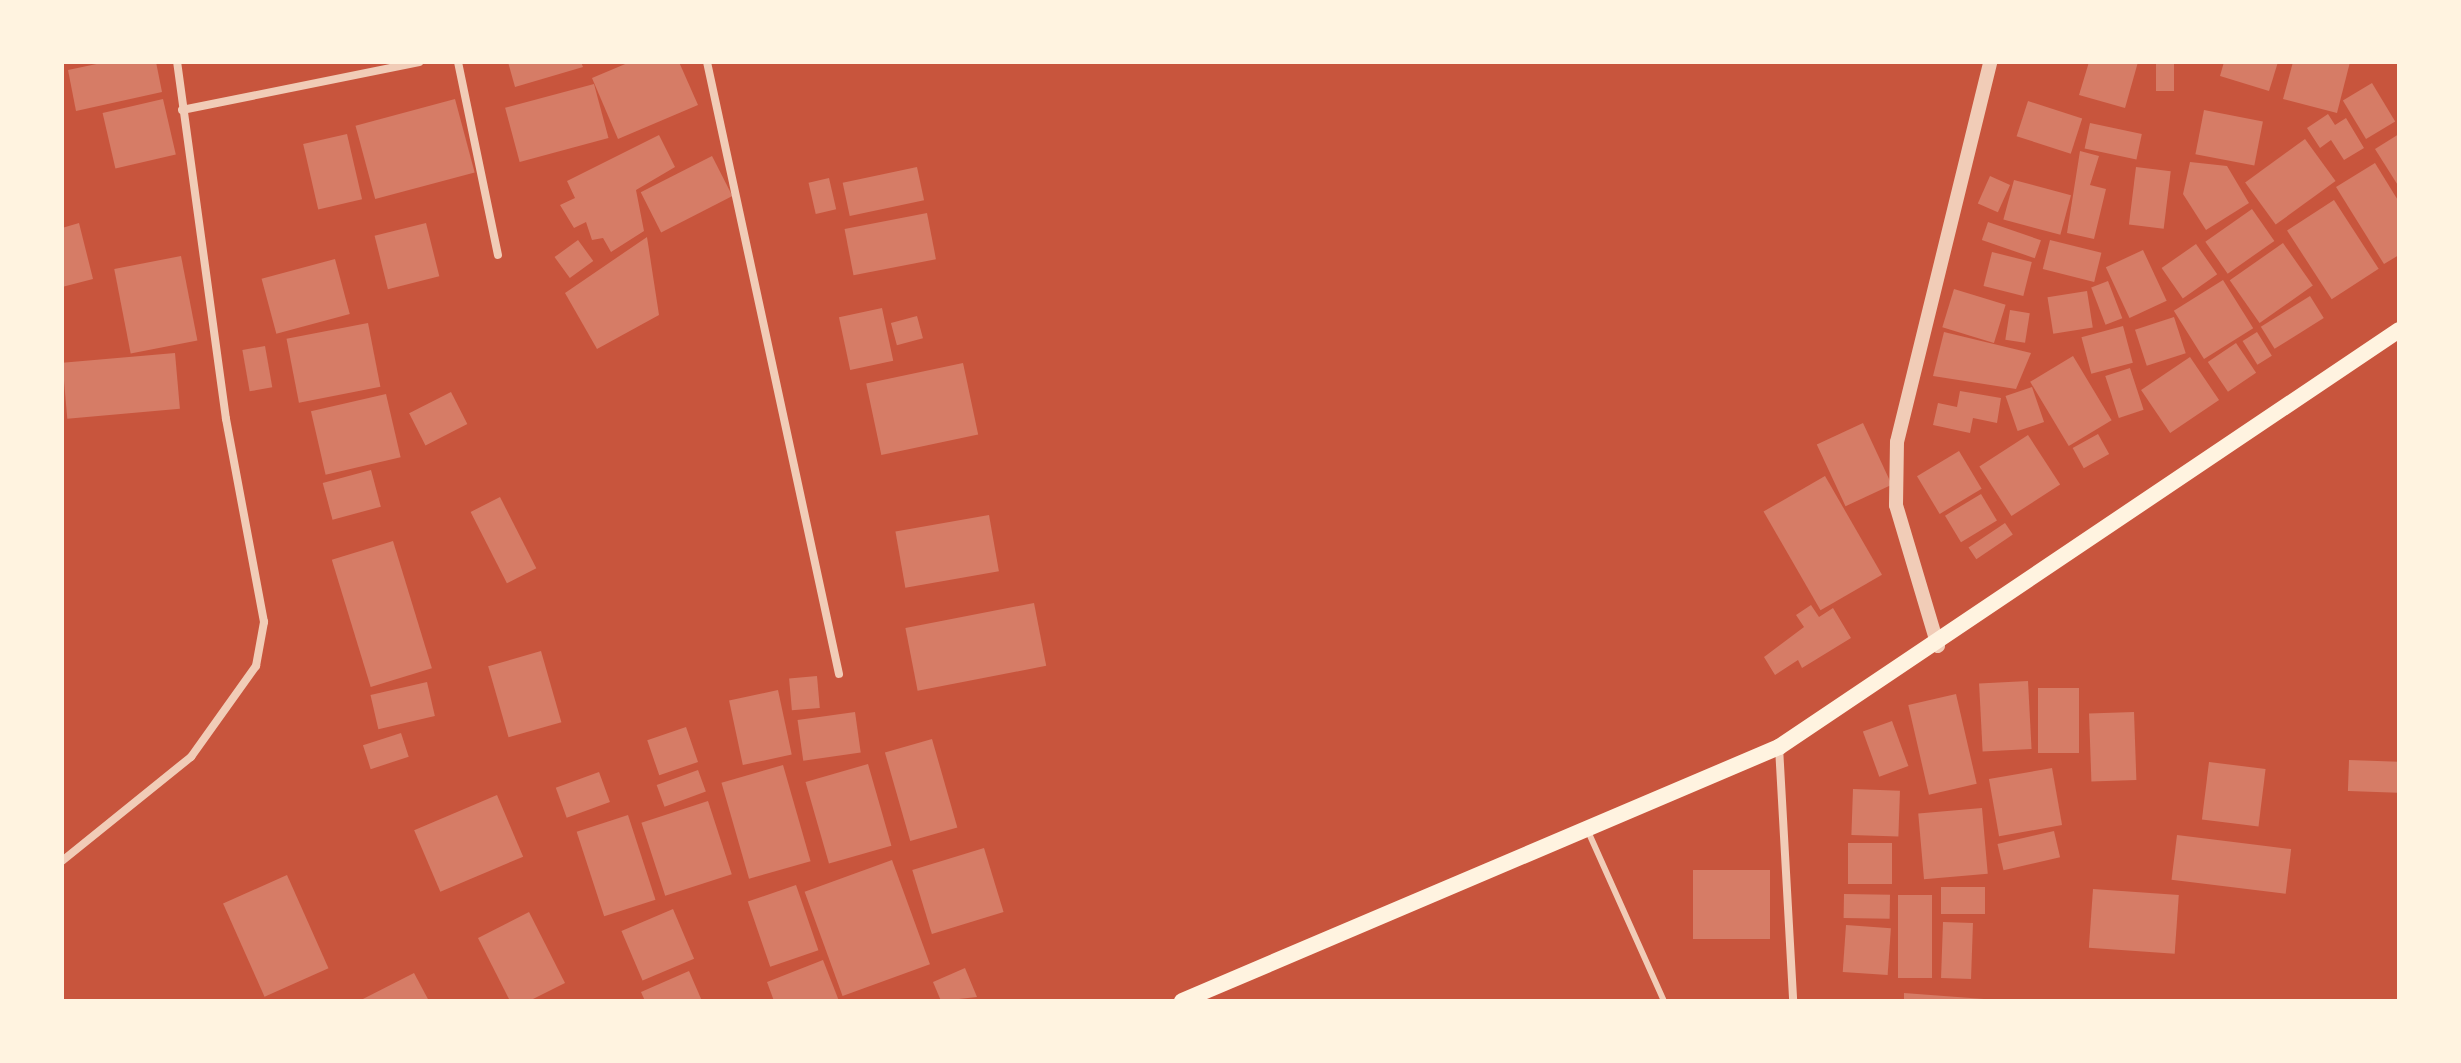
<!DOCTYPE html>
<style>
body{margin:0}
#map{position:relative;width:2461px;height:1063px;overflow:hidden;background:#c8553d;font-family:"DM Sans",sans-serif}
div>[style]{position:absolute}
[style*='--x']{left:calc(var(--x)*1px);top:calc(var(--y)*1px);width:calc(var(--w)*1px);rotate:calc(var(--a)*1deg)}
.building>*{inset:0;background:#d67c66;transform-origin:0 0}
.service>*{height:6px;margin:-3px;padding:0 3px;transform-origin:3px;border-radius:3px;background:#f1ccb7}
.minor>*{height:8px;margin:-4px;padding:0 4px;transform-origin:4px;border-radius:4px;background:#f1ccb7}
.tertiary>*{height:14px;margin:-7px;padding:0 7px;transform-origin:7px;border-radius:7px;background:#f1ccb7}
.secondary>*{height:16px;margin:-8px;padding:0 8px;transform-origin:8px;border-radius:8px;background:#fff3e0}
span{translate:-50% -50%;white-space:nowrap;text-align:center;line-height:1.15;-webkit-text-stroke:7px #fff3e0;paint-order:stroke}
.frame{position:absolute;inset:0;border:64px solid #fff3e0;pointer-events:none}
</style>
<div id="map">
<div class="building">
<div style="clip-path:polygon(106px 62px,156px 62px,162px 92px,76px 111px,68px 70px)"></div>
<div style="clip-path:polygon(508px 62px,581px 62px,583px 67px,515px 87px)"></div>
<div style="clip-path:polygon(630px 62px,679px 62px,698px 105px,618px 139px,592px 78px)"></div>
<div style="clip-path:polygon(2089px 62px,2138px 62px,2125px 108px,2079px 95px)"></div>
<div style="left:2156px;top:62px;width:18px;height:29px"></div>
<div style="clip-path:polygon(2224px 62px,2278px 62px,2269px 91px,2220px 76px)"></div>
<div style="clip-path:polygon(2293px 62px,2350px 62px,2337px 113px,2283px 99px)"></div>
<div style="left:2372px;top:83px;width:45px;height:34px;rotate:59deg"></div>
<div style="left:594px;top:84px;width:56px;height:92px;rotate:75deg"></div>
<div style="left:163px;top:99px;width:57px;height:62px;rotate:77deg"></div>
<div style="left:455px;top:99px;width:76px;height:103px;rotate:75deg"></div>
<div style="left:2028px;top:101px;width:57px;height:37px;rotate:18deg"></div>
<div style="left:2204px;top:110px;width:60px;height:45px;rotate:11deg"></div>
<div style="clip-path:polygon(2328px 114px,2335px 125px,2346px 118px,2364px 148px,2344px 160px,2331px 140px,2320px 148px,2307px 128px)"></div>
<div style="left:2090px;top:123px;width:53px;height:26px;rotate:12deg"></div>
<div style="left:347px;top:134px;width:67px;height:45px;rotate:77deg"></div>
<div style="clip-path:polygon(2399px 134px,2399px 187px,2375px 149px)"></div>
<div style="clip-path:polygon(659px 135px,675px 167px,636px 190px,644px 231px,611px 252px,603px 238px,592px 240px,586px 222px,574px 228px,560px 205px,575px 198px,567px 181px)"></div>
<div style="left:2305px;top:139px;width:52px;height:74px;rotate:54deg"></div>
<div style="clip-path:polygon(2080px 151px,2099px 156px,2090px 185px,2106px 189px,2094px 239px,2067px 233px)"></div>
<div style="left:712px;top:156px;width:45px;height:80px;rotate:63deg"></div>
<div style="clip-path:polygon(2190px 162px,2227px 166px,2249px 203px,2206px 230px,2183px 194px)"></div>
<div style="clip-path:polygon(2375px 163px,2399px 202px,2399px 255px,2384px 264px,2336px 187px)"></div>
<div style="left:917px;top:167px;width:34px;height:76px;rotate:78deg"></div>
<div style="left:2136px;top:167px;width:35px;height:58px;rotate:7deg"></div>
<div style="left:1990px;top:176px;width:22px;height:30px;rotate:24deg"></div>
<div style="left:829px;top:178px;width:32px;height:21px;rotate:77deg"></div>
<div style="left:2014px;top:180px;width:59px;height:41px;rotate:15deg"></div>
<div style="left:2334px;top:200px;width:82px;height:56px;rotate:57deg"></div>
<div style="left:2252px;top:209px;width:39px;height:57px;rotate:55deg"></div>
<div style="left:927px;top:213px;width:47px;height:84px;rotate:79deg"></div>
<div style="left:1988px;top:222px;width:56px;height:19px;rotate:19deg"></div>
<div style="clip-path:polygon(79px 223px,93px 279px,62px 287px,62px 228px)"></div>
<div style="left:426px;top:223px;width:55px;height:53px;rotate:76deg"></div>
<div style="clip-path:polygon(647px 237px,659px 315px,597px 349px,565px 293px)"></div>
<div style="left:578px;top:240px;width:26px;height:29px;rotate:54deg"></div>
<div style="left:2050px;top:240px;width:53px;height:30px;rotate:14deg"></div>
<div style="left:2283px;top:243px;width:52px;height:65px;rotate:55deg"></div>
<div style="left:2196px;top:244px;width:37px;height:42px;rotate:55deg"></div>
<div style="left:2143px;top:250px;width:56px;height:41px;rotate:65deg"></div>
<div style="left:1992px;top:252px;width:41px;height:35px;rotate:14deg"></div>
<div style="left:181px;top:256px;width:86px;height:68px;rotate:79deg"></div>
<div style="left:335px;top:259px;width:57px;height:76px;rotate:75deg"></div>
<div style="left:2223px;top:280px;width:57px;height:58px;rotate:58deg"></div>
<div style="left:2108px;top:281px;width:40px;height:18px;rotate:69deg"></div>
<div style="left:1954px;top:289px;width:54px;height:40px;rotate:17deg"></div>
<div style="left:2087px;top:291px;width:37px;height:40px;rotate:81deg"></div>
<div style="left:2310px;top:296px;width:26px;height:58px;rotate:58deg"></div>
<div style="left:882px;top:308px;width:54px;height:44px;rotate:78deg"></div>
<div style="left:2010px;top:310px;width:20px;height:30px;rotate:9deg"></div>
<div style="left:917px;top:316px;width:23px;height:27px;rotate:75deg"></div>
<div style="left:2174px;top:317px;width:38px;height:41px;rotate:72deg"></div>
<div style="left:368px;top:323px;width:65px;height:83px;rotate:79deg"></div>
<div style="left:2123px;top:326px;width:38px;height:43px;rotate:75deg"></div>
<div style="clip-path:polygon(1944px 332px,2031px 353px,2016px 389px,1933px 376px)"></div>
<div style="left:2257px;top:332px;width:28px;height:17px;rotate:58deg"></div>
<div style="left:2236px;top:343px;width:36px;height:34px;rotate:56deg"></div>
<div style="left:265px;top:346px;width:42px;height:23px;rotate:80deg"></div>
<div style="left:175px;top:353px;width:56px;height:113px;rotate:85deg"></div>
<div style="left:2073px;top:356px;width:75px;height:50px;rotate:59deg"></div>
<div style="left:2190px;top:357px;width:52px;height:59px;rotate:56deg"></div>
<div style="left:963px;top:363px;width:73px;height:99px;rotate:78deg"></div>
<div style="left:2130px;top:368px;width:44px;height:26px;rotate:72deg"></div>
<div style="left:2032px;top:387px;width:37px;height:28px;rotate:71deg"></div>
<div style="clip-path:polygon(1960px 391px,2001px 398px,1997px 423px,1973px 418px,1970px 433px,1933px 425px,1938px 403px,1957px 407px)"></div>
<div style="left:451px;top:392px;width:36px;height:47px;rotate:63deg"></div>
<div style="left:386px;top:394px;width:65px;height:77px;rotate:77deg"></div>
<div style="left:1863px;top:423px;width:68px;height:51px;rotate:65deg"></div>
<div style="left:2098px;top:434px;width:23px;height:29px;rotate:61deg"></div>
<div style="left:2028px;top:435px;width:59px;height:58px;rotate:57deg"></div>
<div style="left:1959px;top:451px;width:44px;height:49px;rotate:59deg"></div>
<div style="left:371px;top:470px;width:38px;height:50px;rotate:75deg"></div>
<div style="left:1825px;top:476px;width:114px;height:71px;rotate:60deg"></div>
<div style="left:1981px;top:494px;width:31px;height:42px;rotate:59deg"></div>
<div style="left:500px;top:497px;width:80px;height:33px;rotate:63deg"></div>
<div style="left:989px;top:515px;width:57px;height:95px;rotate:80deg"></div>
<div style="left:2005px;top:523px;width:14px;height:44px;rotate:56deg"></div>
<div style="left:393px;top:541px;width:133px;height:64px;rotate:73deg"></div>
<div style="left:1034px;top:603px;width:64px;height:131px;rotate:79deg"></div>
<div style="clip-path:polygon(1811px 605px,1819px 617px,1833px 608px,1851px 638px,1802px 668px,1798px 660px,1775px 675px,1764px 657px,1804px 627px,1796px 615px)"></div>
<div style="left:541px;top:651px;width:74px;height:55px;rotate:74deg"></div>
<div style="left:817px;top:676px;width:32px;height:28px;rotate:85deg"></div>
<div style="left:2028px;top:681px;width:68px;height:49px;rotate:87deg"></div>
<div style="left:427px;top:682px;width:35px;height:58px;rotate:77deg"></div>
<div style="left:2038px;top:688px;width:41px;height:65px"></div>
<div style="left:778px;top:690px;width:66px;height:50px;rotate:78deg"></div>
<div style="left:1956px;top:694px;width:92px;height:49px;rotate:77deg"></div>
<div style="left:855px;top:712px;width:41px;height:58px;rotate:82deg"></div>
<div style="left:2134px;top:712px;width:68px;height:45px;rotate:88deg"></div>
<div style="left:1892px;top:721px;width:48px;height:31px;rotate:70deg"></div>
<div style="left:686px;top:727px;width:37px;height:41px;rotate:71deg"></div>
<div style="left:401px;top:733px;width:25px;height:40px;rotate:72deg"></div>
<div style="left:932px;top:739px;width:92px;height:49px;rotate:74deg"></div>
<div style="left:2349px;top:760px;width:50px;height:31px;rotate:2deg"></div>
<div style="left:2209px;top:762px;width:57px;height:58px;rotate:7deg"></div>
<div style="left:868px;top:764px;width:85px;height:65px;rotate:74deg"></div>
<div style="left:783px;top:765px;width:100px;height:64px;rotate:74deg"></div>
<div style="left:2052px;top:768px;width:58px;height:64px;rotate:80deg"></div>
<div style="left:698px;top:770px;width:23px;height:44px;rotate:70deg"></div>
<div style="left:599px;top:772px;width:32px;height:46px;rotate:70deg"></div>
<div style="left:1853px;top:789px;width:47px;height:46px;rotate:2deg"></div>
<div style="left:497px;top:795px;width:67px;height:90px;rotate:67deg"></div>
<div style="left:708px;top:801px;width:77px;height:70px;rotate:72deg"></div>
<div style="left:1982px;top:808px;width:66px;height:64px;rotate:85deg"></div>
<div style="left:628px;top:815px;width:89px;height:54px;rotate:72deg"></div>
<div style="left:2054px;top:831px;width:27px;height:58px;rotate:77deg"></div>
<div style="left:2177px;top:835px;width:115px;height:45px;rotate:7deg"></div>
<div style="left:1848px;top:843px;width:44px;height:41px"></div>
<div style="left:984px;top:848px;width:67px;height:75px;rotate:73deg"></div>
<div style="left:892px;top:860px;width:111px;height:93px;rotate:70deg"></div>
<div style="left:1693px;top:870px;width:77px;height:69px"></div>
<div style="left:287px;top:875px;width:102px;height:70px;rotate:66deg"></div>
<div style="left:796px;top:885px;width:69px;height:51px;rotate:71deg"></div>
<div style="left:1985px;top:887px;width:27px;height:44px;rotate:90deg"></div>
<div style="left:2093px;top:889px;width:86px;height:59px;rotate:4deg"></div>
<div style="left:1844px;top:894px;width:46px;height:24px;rotate:1deg"></div>
<div style="left:1898px;top:895px;width:34px;height:83px"></div>
<div style="left:673px;top:909px;width:54px;height:56px;rotate:67deg"></div>
<div style="clip-path:polygon(529px 912px,565px 983px,529px 1001px,510px 1001px,478px 938px)"></div>
<div style="left:1943px;top:922px;width:30px;height:56px;rotate:2deg"></div>
<div style="left:1846px;top:925px;width:45px;height:47px;rotate:4deg"></div>
<div style="clip-path:polygon(823px 960px,839px 1001px,774px 1001px,767px 982px)"></div>
<div style="clip-path:polygon(965px 968px,977px 997px,941px 1001px,933px 982px)"></div>
<div style="clip-path:polygon(689px 971px,702px 1001px,645px 1001px,641px 992px)"></div>
<div style="clip-path:polygon(414px 973px,429px 1001px,359px 1001px)"></div>
<div style="clip-path:polygon(1904px 993px,1984px 999px,1984px 1001px,1904px 1001px)"></div>
</div>
<div class="service">
<div style="--x:1587;--y:829;--w:188;--a:65.9"></div>
</div>
<div class="minor">
<div style="--x:458;--y:62;--w:197;--a:78.3"></div>
<div style="--x:707;--y:62;--w:626;--a:77.83"></div>
<div style="--x:182;--y:110;--w:242;--a:-11.4"></div>
<div style="--x:1779;--y:747;--w:254;--a:86.8"></div>
<div style="--x:62;--y:861;--w:166;--a:-38.9"></div>
<div style="--x:191;--y:757;--w:112;--a:-54.5"></div>
<div style="--x:256;--y:666;--w:45;--a:-79.7"></div>
<div style="--x:264;--y:622;--w:207;--a:-100.6"></div>
<div style="--x:226;--y:419;--w:360;--a:-97.8"></div>
</div>
<div class="tertiary">
<div style="--x:1938;--y:646;--w:147;--a:-106.6"></div>
<div style="--x:1896;--y:505;--w:63;--a:-89.1"></div>
<div style="--x:1897;--y:442;--w:391;--a:-76.2"></div>
</div>
<div class="secondary">
<div style="--x:1182;--y:1001;--w:649;--a:-23.05"></div>
<div style="--x:1779;--y:747;--w:747;--a:-33.92"></div>
</div>
<div class="frame"></div>
</div>
